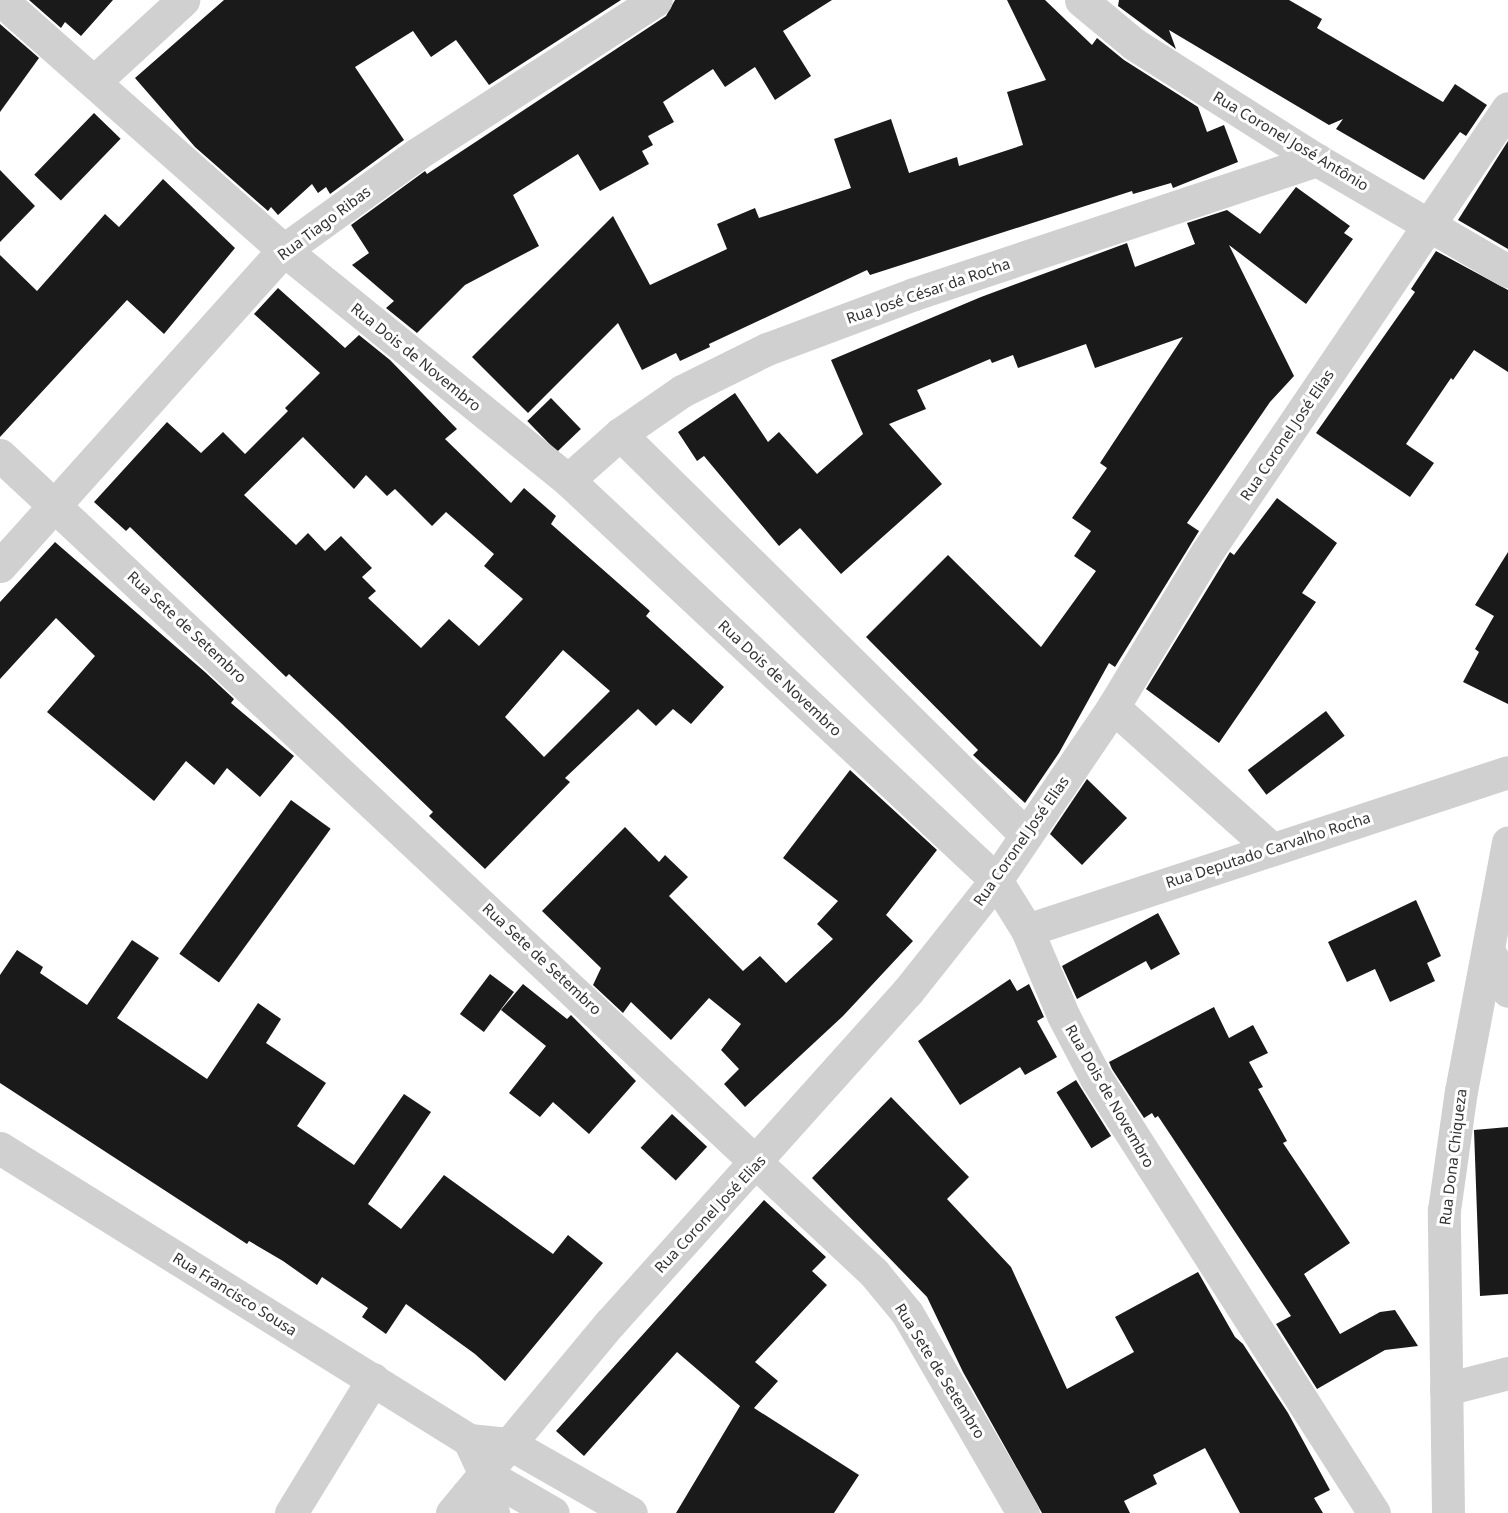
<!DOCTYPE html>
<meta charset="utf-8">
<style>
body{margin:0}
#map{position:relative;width:1508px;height:1513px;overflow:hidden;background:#fff;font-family:"Noto Sans",sans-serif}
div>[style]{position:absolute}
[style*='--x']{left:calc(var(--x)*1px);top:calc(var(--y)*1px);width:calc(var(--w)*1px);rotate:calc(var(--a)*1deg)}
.building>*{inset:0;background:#1a1a1a;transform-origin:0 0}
.minor>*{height:33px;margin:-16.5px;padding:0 16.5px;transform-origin:16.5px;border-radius:16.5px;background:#d0d0d0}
.tertiary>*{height:33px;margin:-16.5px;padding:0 16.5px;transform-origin:16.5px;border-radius:16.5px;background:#d0d0d0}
span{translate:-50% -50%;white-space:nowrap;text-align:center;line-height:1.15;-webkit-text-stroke:6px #fff;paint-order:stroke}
.street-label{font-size:15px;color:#333}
</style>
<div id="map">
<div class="building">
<div style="clip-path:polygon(29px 0,113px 0,81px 36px,65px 22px,61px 28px)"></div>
<div style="clip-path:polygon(224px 0,621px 0,489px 85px,456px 40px,431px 57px,413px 31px,355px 67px,404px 140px,330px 194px,326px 187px,318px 193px,312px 184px,278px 215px,271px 207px,268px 211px,195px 147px,135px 78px)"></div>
<div style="clip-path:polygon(675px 0,832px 0,783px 31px,811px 76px,775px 100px,755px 67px,725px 87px,713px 69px,663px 102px,674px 122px,648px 136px,653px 145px,642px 151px,649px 164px,600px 191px,578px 154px,513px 195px,539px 246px,465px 285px,417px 333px,386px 308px,394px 301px,352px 265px,369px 253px,351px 225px,425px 171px,427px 174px,666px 16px)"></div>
<div style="clip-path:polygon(1007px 0,1045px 0,1092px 45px,1097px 38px,1124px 60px,1198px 107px,1207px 132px,1224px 125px,1238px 162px,1173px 188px,1171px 183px,1133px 194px,1132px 191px,870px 275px,867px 270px,709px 344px,710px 347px,680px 361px,676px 353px,642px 370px,618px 323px,528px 413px,472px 357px,613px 216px,650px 285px,727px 249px,717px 224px,755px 208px,759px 218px,851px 188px,834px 139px,891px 119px,909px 173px,957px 157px,959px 166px,1023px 145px,1007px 92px,1046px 80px)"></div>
<div style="clip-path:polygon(1119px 0,1289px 0,1322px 19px,1317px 28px,1443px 102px,1455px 84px,1487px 105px,1466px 136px,1460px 132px,1424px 180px,1336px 129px,1343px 119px,1329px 125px,1169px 30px,1176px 49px,1118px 6px)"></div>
<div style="clip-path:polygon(0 24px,39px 58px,0 112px)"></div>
<div style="left:94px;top:113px;width:37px;height:86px;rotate:44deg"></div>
<div style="clip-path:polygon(1508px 141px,1508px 249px,1458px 220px)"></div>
<div style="clip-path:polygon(0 170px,35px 206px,0 242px)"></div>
<div style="clip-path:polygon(163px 179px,235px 248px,164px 334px,127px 300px,0 437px,0 255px,37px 291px,105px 214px,119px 227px)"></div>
<div style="clip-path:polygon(1296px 187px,1350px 226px,1344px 233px,1353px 239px,1306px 304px,1229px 245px,1294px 376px,1270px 402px,1187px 523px,1199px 531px,1115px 667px,1109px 663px,1059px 753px,1025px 803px,973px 755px,978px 750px,866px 637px,948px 555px,1041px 647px,1096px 571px,1074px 556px,1091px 531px,1072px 518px,1107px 468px,1100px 463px,1183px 337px,1095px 368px,1086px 344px,1018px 368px,1013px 355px,992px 363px,990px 359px,917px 390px,926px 409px,889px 424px,942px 484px,841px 574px,800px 528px,779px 546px,704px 456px,697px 461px,678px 432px,735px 393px,768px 442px,779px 432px,817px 474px,863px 434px,831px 360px,981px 297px,1127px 243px,1135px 267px,1195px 244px,1187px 223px,1227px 210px,1260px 234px)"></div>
<div style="clip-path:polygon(1436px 251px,1508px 290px,1508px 372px,1474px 350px,1453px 380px,1451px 378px,1406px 444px,1434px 463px,1410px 497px,1316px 433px,1415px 292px,1411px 289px)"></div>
<div style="clip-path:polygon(evenodd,278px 288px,345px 348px,359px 335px,390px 360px,457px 429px,445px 439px,511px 503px,524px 488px,556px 516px,551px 524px,650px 611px,646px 616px,724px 687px,691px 724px,673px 709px,656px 726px,638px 709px,565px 778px,570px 782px,485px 869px,429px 816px,433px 812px,340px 722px,289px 674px,286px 677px,130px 527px,126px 531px,94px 502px,167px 422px,201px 453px,223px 432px,245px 454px,288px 411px,285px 408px,320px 373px,254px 314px,278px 288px,303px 437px,354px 489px,366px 475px,387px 496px,395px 489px,432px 526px,446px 512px,494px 554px,484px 566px,523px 599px,479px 646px,449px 619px,421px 648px,368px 598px,376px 591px,362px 577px,372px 568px,341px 536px,325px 551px,308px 533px,296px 545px,244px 495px,303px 437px,278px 288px,563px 650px,610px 691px,544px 757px,505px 717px,563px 650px)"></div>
<div style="left:551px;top:398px;width:43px;height:33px;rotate:46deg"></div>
<div style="clip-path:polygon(1277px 498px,1337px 543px,1302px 593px,1316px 602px,1219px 743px,1146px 689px,1230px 552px,1234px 555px)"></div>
<div style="clip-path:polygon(55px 542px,205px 672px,234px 699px,231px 703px,294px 756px,260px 797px,227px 768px,214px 785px,186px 761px,154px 801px,47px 712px,95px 656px,56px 618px,0 679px,0 602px)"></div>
<div style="clip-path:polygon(1508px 552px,1508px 704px,1463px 682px,1479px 652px,1475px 649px,1494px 616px,1475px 605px)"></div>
<div style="left:1326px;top:711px;width:31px;height:98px;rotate:53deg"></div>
<div style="clip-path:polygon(850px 770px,937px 850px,886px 915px,913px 941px,843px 1016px,745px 1107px,724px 1084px,739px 1069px,721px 1050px,741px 1024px,709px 998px,671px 1040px,631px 1002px,623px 1013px,593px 985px,601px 968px,542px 911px,625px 827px,659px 862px,665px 855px,688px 877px,669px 896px,743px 971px,760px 956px,786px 983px,833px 939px,817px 924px,838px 901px,783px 858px)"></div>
<div style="clip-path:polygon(1087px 779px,1127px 818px,1082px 865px,1050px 834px)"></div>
<div style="left:291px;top:800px;width:49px;height:190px;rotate:36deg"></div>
<div style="clip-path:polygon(1416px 900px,1441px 956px,1427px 963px,1435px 981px,1390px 1002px,1375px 969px,1347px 982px,1328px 942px)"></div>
<div style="clip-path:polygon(1158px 913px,1180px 954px,1151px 970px,1146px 961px,1077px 999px,1062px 966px)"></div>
<div style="clip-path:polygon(132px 940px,159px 958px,117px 1018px,207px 1079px,258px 1003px,281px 1019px,266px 1043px,326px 1083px,297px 1126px,354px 1165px,404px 1094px,431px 1112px,368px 1204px,401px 1229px,444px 1175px,553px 1254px,568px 1235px,603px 1263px,505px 1381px,475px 1354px,406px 1304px,386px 1334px,362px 1317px,368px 1308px,322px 1277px,317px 1285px,283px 1261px,249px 1241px,247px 1244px,0 1083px,0 975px,17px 950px,43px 967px,40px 973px,87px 1005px)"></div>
<div style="left:490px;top:974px;width:30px;height:50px;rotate:37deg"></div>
<div style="clip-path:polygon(1010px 979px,1017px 991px,1029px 984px,1044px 1017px,1037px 1021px,1057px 1057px,1025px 1075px,1020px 1067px,960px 1105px,918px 1041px)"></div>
<div style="clip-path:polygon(523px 984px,567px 1019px,571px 1015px,636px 1081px,589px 1134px,553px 1102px,540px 1117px,509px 1093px,546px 1046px,501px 1010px)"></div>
<div style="clip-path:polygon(1214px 1007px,1229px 1038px,1253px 1025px,1268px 1053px,1249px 1062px,1263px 1087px,1258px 1089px,1287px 1141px,1283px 1143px,1350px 1243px,1304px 1274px,1340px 1334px,1380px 1312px,1395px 1310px,1418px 1346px,1385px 1350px,1317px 1389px,1276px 1324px,1291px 1316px,1158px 1116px,1155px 1118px,1152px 1113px,1144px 1118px,1112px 1069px,1109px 1062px)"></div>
<div style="left:1076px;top:1080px;width:66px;height:23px;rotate:58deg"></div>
<div style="clip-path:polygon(891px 1097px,969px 1177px,947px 1199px,1011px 1267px,1067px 1389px,1134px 1352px,1115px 1317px,1198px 1272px,1235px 1337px,1243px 1344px,1288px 1413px,1330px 1490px,1314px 1498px,1323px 1513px,1240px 1513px,1205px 1448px,1153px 1475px,1157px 1484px,1124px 1501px,1130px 1513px,1042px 1513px,963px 1372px,927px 1297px,812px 1178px)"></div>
<div style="left:672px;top:1114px;width:48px;height:46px;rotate:43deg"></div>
<div style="clip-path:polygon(1508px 1127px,1508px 1294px,1480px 1296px,1474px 1130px)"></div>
<div style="clip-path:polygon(764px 1200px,826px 1257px,812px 1271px,827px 1285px,755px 1362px,778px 1381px,754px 1408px,859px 1475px,834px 1513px,676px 1513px,740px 1406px,677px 1352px,584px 1456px,556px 1431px)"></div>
</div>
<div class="minor">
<div style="--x:1;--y:0;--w:378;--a:41.5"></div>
<div style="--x:284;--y:250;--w:365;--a:39"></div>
<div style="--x:568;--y:480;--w:586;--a:43.06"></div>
<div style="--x:996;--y:880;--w:59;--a:58.2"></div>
<div style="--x:1027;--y:930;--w:92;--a:67"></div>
<div style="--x:1063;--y:1015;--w:71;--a:62.4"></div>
<div style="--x:1096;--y:1078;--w:516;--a:57.42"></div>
<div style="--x:1081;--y:0;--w:69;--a:39.7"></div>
<div style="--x:1134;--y:44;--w:217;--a:32.4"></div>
<div style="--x:1317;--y:160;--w:221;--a:30.2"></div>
<div style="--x:95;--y:81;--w:120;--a:-42.6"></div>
<div style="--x:620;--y:434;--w:571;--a:44.65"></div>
<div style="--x:0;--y:455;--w:1197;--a:43.1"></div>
<div style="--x:874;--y:1273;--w:52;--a:50.5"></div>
<div style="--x:907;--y:1313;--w:231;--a:59.9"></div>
<div style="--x:568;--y:480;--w:69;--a:-41.5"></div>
<div style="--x:620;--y:434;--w:75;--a:-34.7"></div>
<div style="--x:682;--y:391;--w:95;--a:-26.3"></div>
<div style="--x:767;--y:349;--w:157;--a:-20.5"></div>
<div style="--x:914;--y:294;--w:425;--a:-18.4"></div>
<div style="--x:0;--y:566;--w:425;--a:-48.1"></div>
<div style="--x:284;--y:250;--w:164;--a:-35.8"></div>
<div style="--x:417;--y:154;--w:284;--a:-32.8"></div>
<div style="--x:1113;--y:707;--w:213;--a:41.8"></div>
<div style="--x:1027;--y:930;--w:506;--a:-18.18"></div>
<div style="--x:1489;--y:951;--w:44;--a:64.6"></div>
<div style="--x:1446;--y:1389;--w:64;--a:-14.5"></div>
<div style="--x:467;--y:1495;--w:32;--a:35"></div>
<div style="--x:291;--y:1513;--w:157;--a:-58.5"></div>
<div style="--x:452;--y:1513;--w:247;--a:-50.3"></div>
<div style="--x:610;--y:1323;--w:446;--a:-48.1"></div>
<div style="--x:908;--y:991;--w:142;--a:-51.6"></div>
<div style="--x:996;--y:880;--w:209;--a:-55.9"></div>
<div style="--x:1113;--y:707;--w:181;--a:-58.8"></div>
<div style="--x:1207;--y:552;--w:536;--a:-55.87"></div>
<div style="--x:1448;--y:1513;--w:303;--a:-90.8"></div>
<div style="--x:1444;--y:1210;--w:120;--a:-81.9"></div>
<div style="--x:1461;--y:1091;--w:253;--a:-79.3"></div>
</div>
<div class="tertiary">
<div style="--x:0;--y:1148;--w:552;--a:31.91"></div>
<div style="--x:469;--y:1440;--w:41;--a:5.6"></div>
<div style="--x:510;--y:1444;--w:139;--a:29.7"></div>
<div style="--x:469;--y:1440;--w:38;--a:65"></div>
<div style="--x:485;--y:1474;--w:78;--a:29.8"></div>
</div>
<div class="street-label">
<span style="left:1291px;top:141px;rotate:31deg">Rua Coronel José Antônio</span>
<span style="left:324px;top:223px;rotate:-37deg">Rua Tiago Ribas</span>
<span style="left:928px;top:291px;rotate:-19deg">Rua José César da Rocha</span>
<span style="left:416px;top:357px;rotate:39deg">Rua Dois de Novembro</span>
<span style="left:1287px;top:435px;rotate:-56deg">Rua Coronel José Elias</span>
<span style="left:187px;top:627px;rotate:43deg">Rua Sete de Setembro</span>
<span style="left:780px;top:678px;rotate:43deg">Rua Dois de Novembro</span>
<span style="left:1021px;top:841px;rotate:-55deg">Rua Coronel José Elias</span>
<span style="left:1268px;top:850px;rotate:-18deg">Rua Deputado Carvalho Rocha</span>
<span style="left:542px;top:959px;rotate:43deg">Rua Sete de Setembro</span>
<span style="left:1110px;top:1096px;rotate:60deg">Rua Dois de Novembro</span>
<span style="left:1453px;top:1157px;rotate:-83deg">Rua Dona Chiqueza</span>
<span style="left:710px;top:1214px;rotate:-47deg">Rua Coronel José Elias</span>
<span style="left:235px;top:1294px;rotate:32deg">Rua Francisco Sousa</span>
<span style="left:940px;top:1371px;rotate:58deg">Rua Sete de Setembro</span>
</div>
</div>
